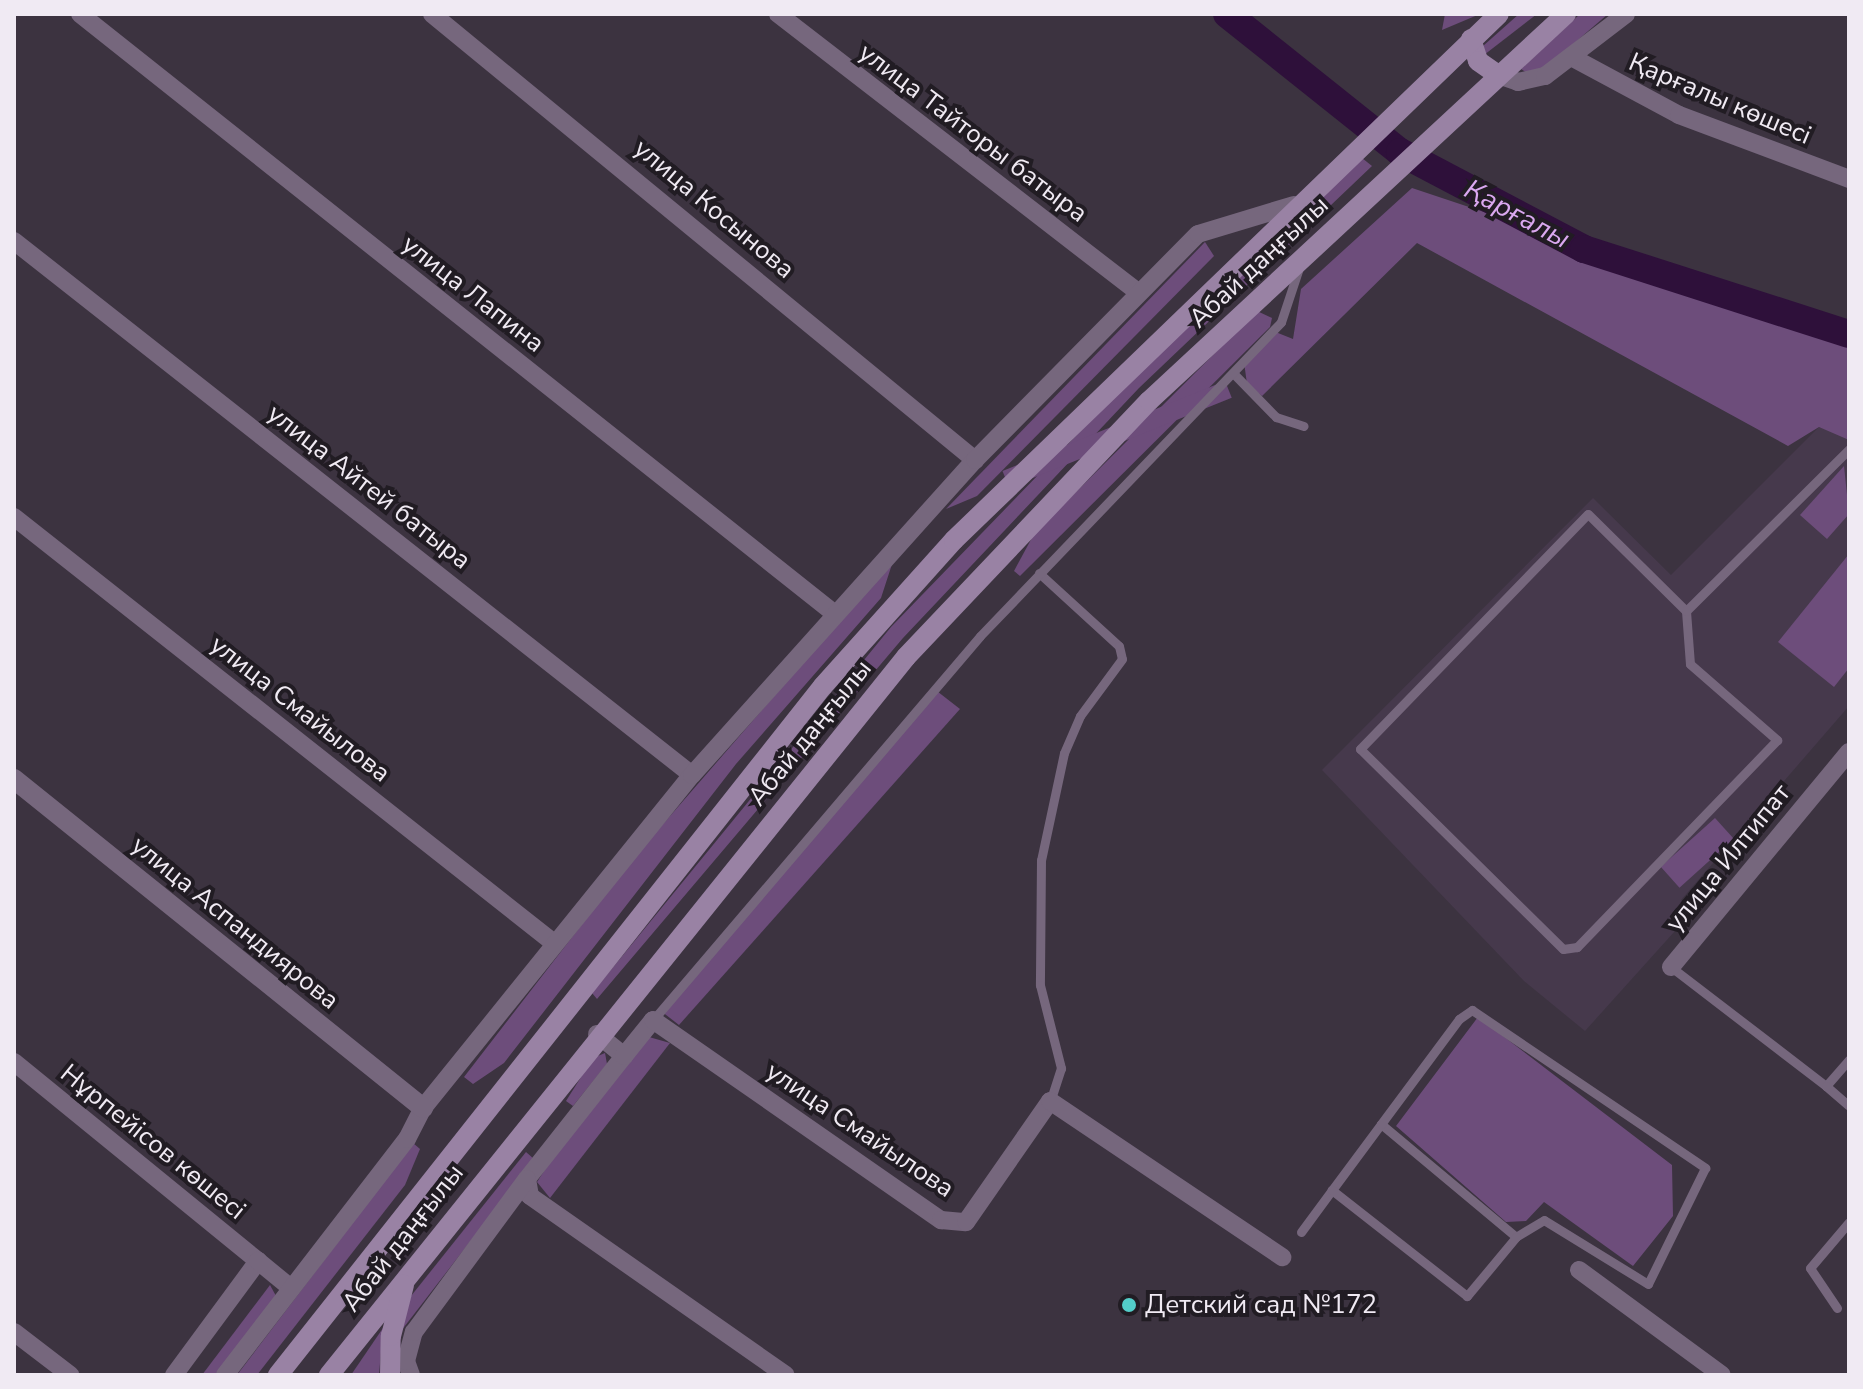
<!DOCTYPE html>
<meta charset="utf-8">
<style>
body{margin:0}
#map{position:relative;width:1863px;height:1389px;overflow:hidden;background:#3c3340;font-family:"Nunito Sans",sans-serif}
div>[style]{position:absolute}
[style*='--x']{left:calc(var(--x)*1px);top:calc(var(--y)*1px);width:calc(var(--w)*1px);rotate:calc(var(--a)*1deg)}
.built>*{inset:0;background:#46394c}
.green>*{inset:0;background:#6d4d7b;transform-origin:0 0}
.river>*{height:28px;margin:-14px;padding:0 14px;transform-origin:14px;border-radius:14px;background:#2e103a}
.service>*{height:9px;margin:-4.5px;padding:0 4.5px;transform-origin:4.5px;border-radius:4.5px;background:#76677d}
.minor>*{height:18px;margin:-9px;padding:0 9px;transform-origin:9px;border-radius:9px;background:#76677d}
.tertiary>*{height:20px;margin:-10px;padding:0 10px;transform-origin:10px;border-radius:10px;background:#76677d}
.secondary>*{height:20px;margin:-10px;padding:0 10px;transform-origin:10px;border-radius:10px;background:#9982a4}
.dots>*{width:22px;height:22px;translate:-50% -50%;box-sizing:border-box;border:4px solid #211c23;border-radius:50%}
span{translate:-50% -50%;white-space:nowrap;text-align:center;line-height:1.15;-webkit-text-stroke:8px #211c23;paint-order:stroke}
.street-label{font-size:26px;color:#f0eaf3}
.poi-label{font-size:26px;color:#f0eaf3}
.left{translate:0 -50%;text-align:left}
.water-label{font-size:28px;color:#daa8f0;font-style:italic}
.frame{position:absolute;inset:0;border:16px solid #f0eaf3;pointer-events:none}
</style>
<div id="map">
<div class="built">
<div style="clip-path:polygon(1819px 427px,1849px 436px,1849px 706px,1681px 900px,1693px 911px,1585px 1031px,1524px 981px,1322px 770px,1593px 498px,1671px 575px)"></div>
</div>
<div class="green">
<div style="clip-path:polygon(1445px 14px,1480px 14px,1442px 30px)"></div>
<div style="clip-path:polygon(1519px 14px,1537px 14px,1484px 55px,1483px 46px)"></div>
<div style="clip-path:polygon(1580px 14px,1608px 14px,1550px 64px,1529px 74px,1521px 69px)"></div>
<div style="clip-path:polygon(1362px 158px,1372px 166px,1139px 388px,903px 638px,597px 999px,592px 993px,891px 627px,1131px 379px)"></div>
<div style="clip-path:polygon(1412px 188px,1849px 334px,1849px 440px,1819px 427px,1788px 446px,1417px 243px,1262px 396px,1247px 384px,1244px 362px,1273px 331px,1293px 339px,1301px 289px)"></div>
<div style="clip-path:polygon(1205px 242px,1214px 256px,977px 496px,946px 509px)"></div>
<div style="clip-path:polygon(1257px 311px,1272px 318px,1270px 327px,1020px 576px,1014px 571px,1034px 534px)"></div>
<div style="left:1225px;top:381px;width:18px;height:240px;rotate:68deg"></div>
<div style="clip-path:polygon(1844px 466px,1849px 514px,1827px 539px,1800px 515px)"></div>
<div style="clip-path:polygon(1849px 554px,1849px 668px,1834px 687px,1778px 642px)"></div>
<div style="clip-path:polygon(894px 558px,881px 598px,736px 764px,504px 1063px,473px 1084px,464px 1077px,631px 861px)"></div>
<div style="clip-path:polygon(933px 688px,960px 709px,679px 1025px,661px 1011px)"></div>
<div style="left:1715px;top:818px;width:28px;height:73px;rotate:48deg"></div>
<div style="clip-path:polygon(1478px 1017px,1672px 1165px,1673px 1216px,1633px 1266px,1544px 1202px,1526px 1221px,1506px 1222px,1396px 1126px)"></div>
<div style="clip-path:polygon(649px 1037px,670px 1043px,550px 1198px,537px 1182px,546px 1168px)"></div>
<div style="clip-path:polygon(605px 1053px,607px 1064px,573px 1106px,566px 1101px,593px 1058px)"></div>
<div style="clip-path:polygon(413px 1143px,420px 1149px,405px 1185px,257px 1375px,237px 1375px)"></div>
<div style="clip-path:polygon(526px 1152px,534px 1159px,401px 1331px,411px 1296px)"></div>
<div style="clip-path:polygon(270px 1285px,276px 1296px,215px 1375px,202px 1375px)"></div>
<div style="clip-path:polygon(383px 1328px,379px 1375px,351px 1375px)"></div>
</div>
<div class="river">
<div style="--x:1227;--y:14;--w:221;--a:38.6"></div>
<div style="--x:1400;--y:152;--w:208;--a:27.8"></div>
<div style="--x:1584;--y:249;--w:278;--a:17.8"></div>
</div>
<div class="service">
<div style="--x:1233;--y:373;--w:62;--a:45.7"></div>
<div style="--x:1276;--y:417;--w:29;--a:18"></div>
<div style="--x:1039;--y:573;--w:108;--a:42.4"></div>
<div style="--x:1119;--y:646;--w:13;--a:77"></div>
<div style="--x:1122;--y:659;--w:71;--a:126.4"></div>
<div style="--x:1080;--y:716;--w:40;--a:113.4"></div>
<div style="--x:1064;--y:753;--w:109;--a:102.1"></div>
<div style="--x:1041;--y:860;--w:125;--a:90.5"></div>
<div style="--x:1040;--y:985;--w:86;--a:75.8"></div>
<div style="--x:1061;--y:1068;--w:35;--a:108"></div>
<div style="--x:1686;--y:611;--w:53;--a:85.7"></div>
<div style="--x:1690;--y:664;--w:116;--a:41.1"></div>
<div style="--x:1777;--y:740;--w:288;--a:134"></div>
<div style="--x:1577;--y:947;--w:14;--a:172"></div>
<div style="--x:1563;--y:949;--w:285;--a:-135.4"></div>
<div style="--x:1360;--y:749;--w:327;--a:-45.9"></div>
<div style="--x:1588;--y:514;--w:138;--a:44.7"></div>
<div style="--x:1686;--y:611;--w:230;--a:-44.8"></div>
<div style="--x:1671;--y:967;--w:195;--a:37.5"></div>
<div style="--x:1826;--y:1086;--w:35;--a:-49"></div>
<div style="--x:653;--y:1020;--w:504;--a:-49.58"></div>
<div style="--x:980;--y:636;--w:435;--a:-46.2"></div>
<div style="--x:1281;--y:322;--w:57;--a:-71.6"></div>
<div style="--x:1826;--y:1086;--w:30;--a:41"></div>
<div style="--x:1381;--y:1124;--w:176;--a:39.9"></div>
<div style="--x:1301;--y:1232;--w:52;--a:-53.6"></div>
<div style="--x:1332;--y:1190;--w:82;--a:-53.4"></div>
<div style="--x:1381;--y:1124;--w:131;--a:-53.4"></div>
<div style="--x:1459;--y:1019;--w:16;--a:-35"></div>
<div style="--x:1472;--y:1010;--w:282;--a:34.1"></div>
<div style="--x:1705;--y:1168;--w:129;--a:116.2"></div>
<div style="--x:1648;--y:1284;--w:122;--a:-148.4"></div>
<div style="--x:1544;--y:1220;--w:33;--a:149"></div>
<div style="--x:1516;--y:1237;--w:77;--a:129.7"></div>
<div style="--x:1467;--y:1296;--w:172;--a:-141.9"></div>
<div style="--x:1837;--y:1308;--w:48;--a:-124"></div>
<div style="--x:1810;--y:1268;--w:60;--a:-49.7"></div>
</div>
<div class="minor">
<div style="--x:80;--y:14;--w:964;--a:38.47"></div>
<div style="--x:432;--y:14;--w:703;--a:39.4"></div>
<div style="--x:778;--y:14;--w:455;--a:37.7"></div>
<div style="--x:1575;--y:59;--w:118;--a:28.3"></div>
<div style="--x:1679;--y:115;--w:182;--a:20.6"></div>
<div style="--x:1498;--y:75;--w:21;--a:19"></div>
<div style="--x:1518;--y:82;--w:28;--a:-13"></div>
<div style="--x:1545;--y:76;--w:102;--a:-37.4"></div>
<div style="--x:14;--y:241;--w:863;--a:38.22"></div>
<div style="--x:14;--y:517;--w:688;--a:38.27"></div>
<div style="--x:1671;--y:967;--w:279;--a:-50.4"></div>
<div style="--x:597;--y:1034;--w:35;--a:39"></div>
<div style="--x:624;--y:1056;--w:157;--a:128.3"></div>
<div style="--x:527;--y:1179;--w:17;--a:80"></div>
<div style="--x:530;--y:1196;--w:312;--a:35"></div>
<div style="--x:624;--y:1056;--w:46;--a:-51.1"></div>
<div style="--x:653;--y:1020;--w:351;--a:34.8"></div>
<div style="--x:941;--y:1220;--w:25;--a:5"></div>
<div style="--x:966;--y:1222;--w:147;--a:-55.2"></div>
<div style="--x:1050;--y:1101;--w:280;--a:33.9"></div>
<div style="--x:14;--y:1062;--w:315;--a:39.2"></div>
<div style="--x:1579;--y:1270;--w:177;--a:36.3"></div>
<div style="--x:14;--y:1332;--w:71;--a:37.5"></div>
<div style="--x:174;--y:1375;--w:142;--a:-53.6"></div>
<div style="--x:258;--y:1261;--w:43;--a:39.3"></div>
<div style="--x:225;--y:1375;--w:298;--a:-52.4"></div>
<div style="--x:407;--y:1139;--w:35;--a:-63"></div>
<div style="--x:423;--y:1108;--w:428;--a:-51.1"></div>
<div style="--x:692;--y:775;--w:423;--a:-48.1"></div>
<div style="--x:975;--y:460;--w:317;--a:-45.4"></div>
<div style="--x:1198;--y:234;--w:100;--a:-16.8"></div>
<div style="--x:411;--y:1375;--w:15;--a:-110"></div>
<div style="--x:406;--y:1361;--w:30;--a:-75"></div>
<div style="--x:414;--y:1332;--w:190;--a:-53.6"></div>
</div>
<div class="tertiary">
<div style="--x:14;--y:779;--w:525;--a:38.81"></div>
</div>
<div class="secondary">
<div style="--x:1471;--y:39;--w:23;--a:72"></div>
<div style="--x:1478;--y:61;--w:24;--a:35"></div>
<div style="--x:278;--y:1375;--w:878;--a:-51.66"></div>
<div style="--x:823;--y:686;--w:196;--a:-48.1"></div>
<div style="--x:954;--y:540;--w:757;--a:-43.98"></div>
<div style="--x:329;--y:1375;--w:921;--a:-51.21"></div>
<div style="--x:906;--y:657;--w:353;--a:-46.5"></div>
<div style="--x:1149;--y:401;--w:569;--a:-42.86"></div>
<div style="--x:390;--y:1375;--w:39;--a:-89"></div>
<div style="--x:391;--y:1336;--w:53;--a:-75.7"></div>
</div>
<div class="dots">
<div style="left:1129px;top:1305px;background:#53cdc9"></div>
</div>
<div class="street-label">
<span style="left:1720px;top:99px;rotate:23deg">Қарғалы көшесі</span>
<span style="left:973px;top:133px;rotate:37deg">улица Тайторы батыра</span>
<span style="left:714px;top:209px;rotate:40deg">улица Косынова</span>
<span style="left:1259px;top:262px;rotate:-43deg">Абай даңғылы</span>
<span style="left:473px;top:294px;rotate:38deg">улица Лапина</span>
<span style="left:369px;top:487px;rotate:38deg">улица Айтей батыра</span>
<span style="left:300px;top:709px;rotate:38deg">улица Смайылова</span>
<span style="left:810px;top:733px;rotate:-51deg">Абай даңғылы</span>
<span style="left:1728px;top:858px;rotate:-51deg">улица Илтипат</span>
<span style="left:235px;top:923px;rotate:39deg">улица Аспандиярова</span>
<span style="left:860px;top:1130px;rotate:34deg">улица Смайылова</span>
<span style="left:153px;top:1142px;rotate:39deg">Нұрпейісов көшесі</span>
<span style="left:403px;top:1238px;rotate:-52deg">Абай даңғылы</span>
</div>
<div class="poi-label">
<span class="left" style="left:1145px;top:1305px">Детский сад №172</span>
</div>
<div class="water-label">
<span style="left:1517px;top:214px;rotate:28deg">Қарғалы</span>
</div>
<div class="frame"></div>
</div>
